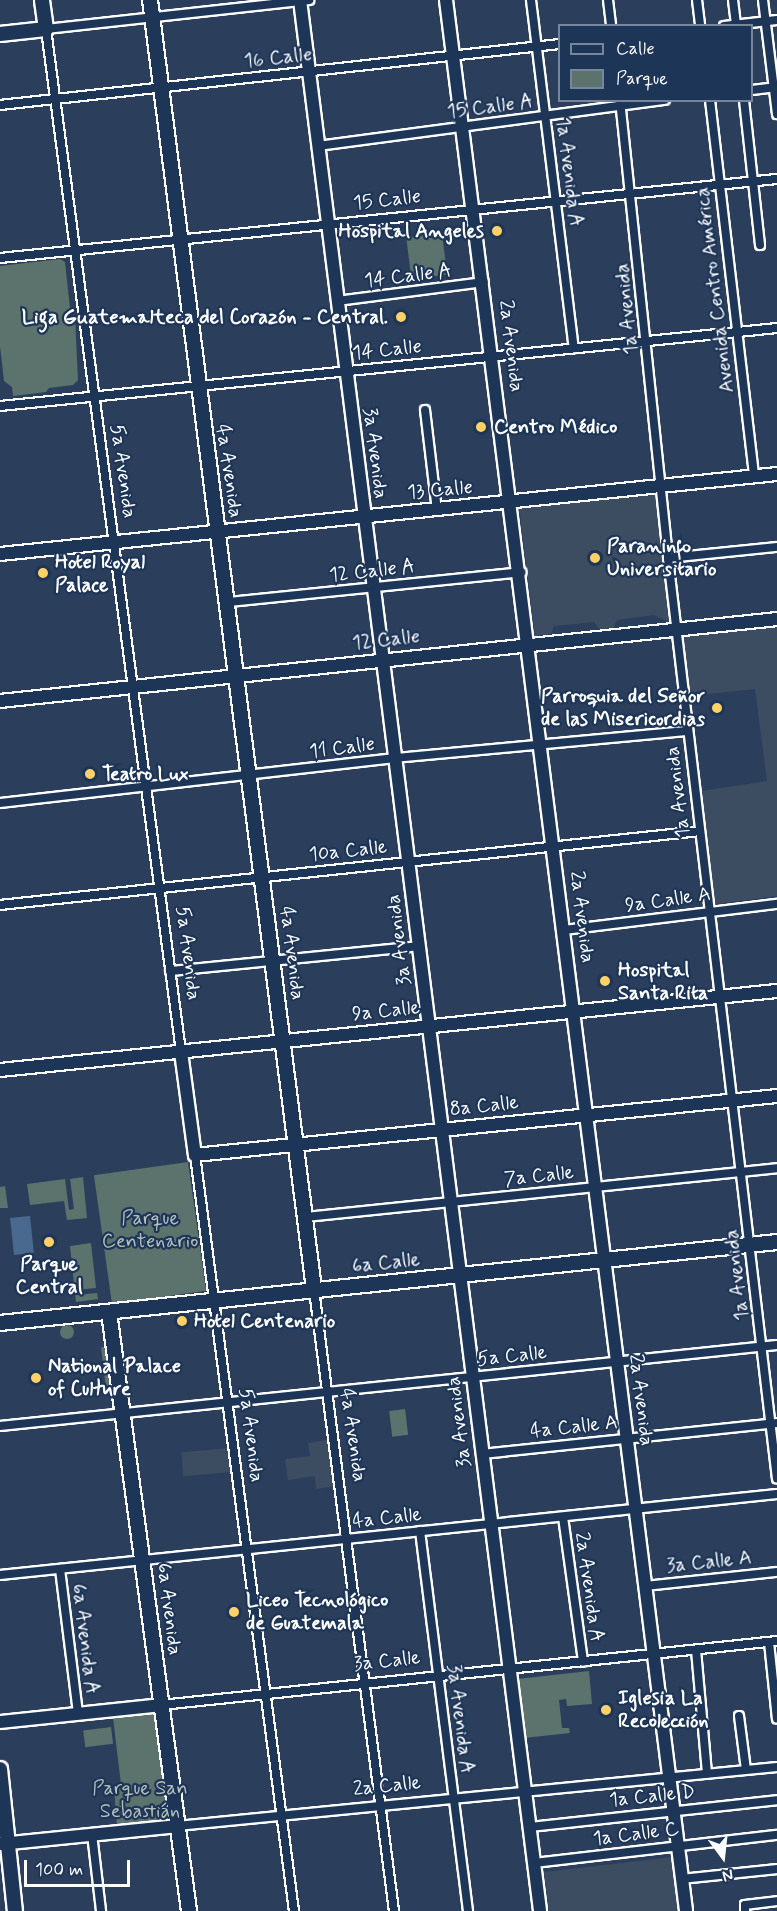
<!DOCTYPE html>
<meta charset="utf-8">
<style>
body{margin:0}
#map{position:relative;width:777px;height:1911px;overflow:hidden;background:#2b3f5c;font-family:Mynerve,sans-serif}
div>[style]{position:absolute}
[style*='--x']{left:calc(var(--x)*1px);top:calc(var(--y)*1px);width:calc(var(--w)*1px);rotate:calc(var(--a)*1deg)}
.built>*{inset:0;background:#3c4c61;transform-origin:0 0}
.green>*{inset:0;background:#5c726d;transform-origin:0 0}
.round{border-radius:50%}
.water>*{inset:0;background:#49698e;transform-origin:0 0}
.roads{filter:drop-shadow(2px 0 #fff) drop-shadow(-2px 0 #fff) drop-shadow(0 2px #fff) drop-shadow(0 -2px #fff)}
.street>*{height:8px;margin:-4px;padding:0 4px;transform-origin:4px;border-radius:4px;background:#1d3557}
.secondary>*{height:12px;margin:-6px;padding:0 6px;transform-origin:6px;border-radius:6px;background:#1d3557}
.primary>*{height:14px;margin:-7px;padding:0 7px;transform-origin:7px;border-radius:7px;background:#1d3557}
.dots>*{width:16px;height:16px;translate:-50% -50%;box-sizing:border-box;border:3px solid #1d3557;border-radius:50%}
span{translate:-50% -50%;white-space:nowrap;text-align:center;line-height:1.15;-webkit-text-stroke:4.5px #1d3557;paint-order:stroke}
.street-label{font-size:20px;color:#fff}
.poi-label{font-size:20px;color:#fff;font-weight:700}
.right{translate:-100% -50%;text-align:right}
.left{translate:0 -50%;text-align:left}
.park-label{font-size:20px;color:#b6c0bd}
.legend{position:absolute;left:558px;top:24px;width:195px;height:78px;box-sizing:border-box;background:#1d3557;border:2px solid #77869a;margin:0;padding:8px 10px;list-style:none;font-size:18px;color:#fff}
.legend li{display:flex;align-items:center;gap:12px;height:30px}
.legend b{width:30px;border:2px solid #77869a}
.north{position:absolute;left:693px;top:1827px;width:60px;height:60px;-webkit-text-stroke:4px #1d3557;paint-order:stroke;rotate:165deg;font-size:16px;font-weight:700;line-height:24px;text-align:center;color:#fff}
.north::after{content:'';display:block;margin:auto;width:21px;height:27px;background:#fff;clip-path:polygon(50% 0,100% 100%,50% 72%,0 100%)}
.scale{position:absolute;left:24px;top:1860px;width:106px;height:27px;box-sizing:border-box;border:3px solid #fff;border-top:0;padding-left:8px;font-size:18px;line-height:21px;white-space:nowrap;color:#fff;-webkit-text-stroke:4px #1d3557;paint-order:stroke}
</style>
<div id="map">
<div class="built">
<div style="clip-path:polygon(656px 493px,671px 623px,654px 615px,617px 620px,613px 629px,601px 631px,594px 622px,554px 626px,551px 634px,535px 636px,519px 506px)"></div>
<div style="clip-path:polygon(777px 625px,777px 896px,715px 904px,702px 791px,767px 781px,755px 689px,690px 696px,683px 635px)"></div>
<div style="clip-path:polygon(331px 1439px,336px 1486px,316px 1489px,315px 1476px,288px 1480px,285px 1459px,310px 1456px,308px 1443px)"></div>
<div style="left:230px;top:1448px;width:24px;height:49px;rotate:85deg"></div>
<div style="clip-path:polygon(672px 1857px,678px 1911px,549px 1911px,544px 1872px)"></div>
</div>
<div class="green">
<div style="left:442px;top:233px;width:42px;height:36px;rotate:83deg"></div>
<div style="clip-path:polygon(60px 259px,65px 262px,71px 317px,75px 317px,78px 380px,73px 385px,49px 388px,46px 392px,13px 396px,12px 387px,4px 381px,0 346px,0 266px)"></div>
<div style="left:188px;top:1162px;width:130px;height:95px;rotate:82deg"></div>
<div style="clip-path:polygon(83px 1177px,87px 1218px,67px 1220px,64px 1201px,30px 1205px,27px 1184px,65px 1179px,69px 1210px,74px 1209px,70px 1179px)"></div>
<div style="clip-path:polygon(5px 1186px,8px 1208px,0 1208px,0 1187px)"></div>
<div style="clip-path:polygon(91px 1243px,96px 1288px,76px 1290px,76px 1295px,97px 1293px,98px 1299px,76px 1302px,70px 1246px)"></div>
<div class="round" style="left:60px;top:1325px;width:14px;height:14px"></div>
<div style="left:106px;top:1347px;width:43px;height:5px;rotate:83deg"></div>
<div style="left:405px;top:1409px;width:26px;height:16px;rotate:83deg"></div>
<div style="clip-path:polygon(589px 1671px,592px 1704px,567px 1706px,566px 1699px,559px 1700px,562px 1728px,569px 1728px,570px 1733px,524px 1738px,517px 1679px)"></div>
<div style="clip-path:polygon(156px 1713px,169px 1822px,117px 1827px,114px 1787px,121px 1784px,113px 1718px)"></div>
<div style="left:111px;top:1727px;width:17px;height:28px;rotate:83deg"></div>
</div>
<div class="water">
<div style="left:30px;top:1216px;width:37px;height:20px;rotate:84deg"></div>
</div>
<div class="roads">
<div class="street">
<div style="--x:531;--y:0;--w:351;--a:83"></div>
<div style="--x:608;--y:0;--w:26;--a:83"></div>
<div style="--x:697;--y:0;--w:26;--a:83"></div>
<div style="--x:733;--y:0;--w:26;--a:83"></div>
<div style="--x:763;--y:0;--w:115;--a:83"></div>
<div style="--x:724;--y:26;--w:53;--a:-6.5"></div>
<div style="--x:752;--y:90;--w:25;--a:-7"></div>
<div style="--x:620;--y:100;--w:461;--a:84"></div>
<div style="--x:668;--y:558;--w:927;--a:83.25"></div>
<div style="--x:710;--y:100;--w:379;--a:83.3"></div>
<div style="--x:744;--y:100;--w:146;--a:83.7"></div>
<div style="--x:0;--y:105;--w:563;--a:-6.22"></div>
<div style="--x:318;--y:146;--w:350;--a:-7.6"></div>
<div style="--x:0;--y:258;--w:781;--a:-5.81"></div>
<div style="--x:337;--y:301;--w:148;--a:-7.4"></div>
<div style="--x:0;--y:406;--w:781;--a:-5.73"></div>
<div style="--x:425;--y:410;--w:101;--a:83.2"></div>
<div style="--x:668;--y:558;--w:110;--a:-5.8"></div>
<div style="--x:228;--y:602;--w:295;--a:-5.8"></div>
<div style="--x:0;--y:803;--w:398;--a:-6.5"></div>
<div style="--x:395;--y:758;--w:294;--a:-5.3"></div>
<div style="--x:0;--y:905;--w:704;--a:-6.03"></div>
<div style="--x:564;--y:930;--w:215;--a:-7"></div>
<div style="--x:170;--y:971;--w:250;--a:-5.7"></div>
<div style="--x:181;--y:1052;--w:1032;--a:-97.52"></div>
<div style="--x:46;--y:29;--w:265;--a:-6.3"></div>
<div style="--x:195;--y:1155;--w:762;--a:82.54"></div>
<div style="--x:305;--y:1217;--w:475;--a:-5.9"></div>
<div style="--x:314;--y:1290;--w:626;--a:82.66"></div>
<div style="--x:0;--y:1426;--w:781;--a:-5.95"></div>
<div style="--x:482;--y:1454;--w:297;--a:-6"></div>
<div style="--x:563;--y:1517;--w:146;--a:82.1"></div>
<div style="--x:420;--y:1531;--w:383;--a:82.8"></div>
<div style="--x:60;--y:1569;--w:145;--a:82.9"></div>
<div style="--x:0;--y:1575;--w:781;--a:-5.95"></div>
<div style="--x:645;--y:1586;--w:133;--a:-6.1"></div>
<div style="--x:769;--y:1642;--w:77;--a:84.1"></div>
<div style="--x:696;--y:1650;--w:124;--a:84.9"></div>
<div style="--x:161;--y:1705;--w:619;--a:-5.93"></div>
<div style="--x:739;--y:1716;--w:54;--a:82.6"></div>
<div style="--x:177;--y:1826;--w:603;--a:-5.62"></div>
<div style="--x:530;--y:1827;--w:248;--a:-6.2"></div>
<div style="--x:92;--y:1834;--w:78;--a:83.3"></div>
<div style="--x:534;--y:1863;--w:245;--a:-6.6"></div>
<div style="--x:681;--y:1879;--w:97;--a:-5.9"></div>
<div style="--x:745;--y:1911;--w:6;--a:-90"></div>
<div style="--x:745;--y:1905;--w:32;--a:-7"></div>
</div>
<div class="secondary">
<div style="--x:300;--y:0;--w:1926;--a:82.84"></div>
<div style="--x:446;--y:0;--w:1926;--a:82.84"></div>
<div style="--x:0;--y:554;--w:781;--a:-5.88"></div>
<div style="--x:0;--y:701;--w:781;--a:-6.02"></div>
<div style="--x:181;--y:1052;--w:104;--a:82.3"></div>
<div style="--x:195;--y:1155;--w:585;--a:-5.79"></div>
<div style="--x:0;--y:1070;--w:781;--a:-5.81"></div>
<div style="--x:0;--y:1722;--w:162;--a:-6"></div>
<div style="--x:0;--y:1844;--w:178;--a:-5.8"></div>
</div>
<div class="primary">
<div style="--x:150;--y:0;--w:1300;--a:82.75"></div>
<div style="--x:0;--y:34;--w:46;--a:-6.2"></div>
<div style="--x:46;--y:29;--w:29;--a:-98"></div>
<div style="--x:109;--y:1312;--w:604;--a:82.39"></div>
<div style="--x:0;--y:1323;--w:781;--a:-5.95"></div>
<div style="--x:0;--y:1769;--w:143;--a:84"></div>
</div>
</div>
<div class="dots">
<div style="left:497px;top:231px;background:#ffd166"></div>
<div style="left:401px;top:317px;background:#ffd166"></div>
<div style="left:481px;top:427px;background:#ffd166"></div>
<div style="left:595px;top:558px;background:#ffd166"></div>
<div style="left:43px;top:573px;background:#ffd166"></div>
<div style="left:717px;top:708px;background:#ffd166"></div>
<div style="left:90px;top:774px;background:#ffd166"></div>
<div style="left:605px;top:981px;background:#ffd166"></div>
<div style="left:49px;top:1242px;background:#ffd166"></div>
<div style="left:182px;top:1321px;background:#ffd166"></div>
<div style="left:36px;top:1378px;background:#ffd166"></div>
<div style="left:234px;top:1612px;background:#ffd166"></div>
<div style="left:606px;top:1710px;background:#ffd166"></div>
</div>
<div class="street-label">
<span style="left:278px;top:58px;rotate:-6deg">16 Calle</span>
<span style="left:490px;top:107px;rotate:-7deg">15 Calle A</span>
<span style="left:569px;top:172px;rotate:83deg">1a Avenida A</span>
<span style="left:387px;top:200px;rotate:-6deg">15 Calle</span>
<span style="left:408px;top:276px;rotate:-7deg">14 Calle A</span>
<span style="left:715px;top:290px;rotate:-97deg">Avenida Centro América</span>
<span style="left:627px;top:309px;rotate:-96deg">1a Avenida</span>
<span style="left:511px;top:346px;rotate:83deg">2a Avenida</span>
<span style="left:387px;top:350px;rotate:-6deg">14 Calle</span>
<span style="left:375px;top:453px;rotate:83deg">3a Avenida</span>
<span style="left:123px;top:471px;rotate:82deg">5a Avenida</span>
<span style="left:229px;top:471px;rotate:82deg">4a Avenida</span>
<span style="left:440px;top:490px;rotate:-5deg">13 Calle</span>
<span style="left:372px;top:571px;rotate:-6deg">12 Calle A</span>
<span style="left:386px;top:640px;rotate:-6deg">12 Calle</span>
<span style="left:342px;top:748px;rotate:-7deg">11 Calle</span>
<span style="left:678px;top:792px;rotate:-97deg">1a Avenida</span>
<span style="left:348px;top:851px;rotate:-6deg">10a Calle</span>
<span style="left:668px;top:900px;rotate:-8deg">9a Calle A</span>
<span style="left:582px;top:917px;rotate:83deg">2a Avenida</span>
<span style="left:399px;top:940px;rotate:-97deg">3a Avenida</span>
<span style="left:188px;top:953px;rotate:83deg">5a Avenida</span>
<span style="left:292px;top:953px;rotate:83deg">4a Avenida</span>
<span style="left:386px;top:1011px;rotate:-6deg">9a Calle</span>
<span style="left:484px;top:1106px;rotate:-6deg">8a Calle</span>
<span style="left:539px;top:1176px;rotate:-6deg">7a Calle</span>
<span style="left:386px;top:1263px;rotate:-6deg">6a Calle</span>
<span style="left:737px;top:1275px;rotate:-97deg">1a Avenida</span>
<span style="left:512px;top:1356px;rotate:-6deg">5a Calle</span>
<span style="left:641px;top:1400px;rotate:83deg">2a Avenida</span>
<span style="left:459px;top:1422px;rotate:-97deg">3a Avenida</span>
<span style="left:574px;top:1427px;rotate:-6deg">4a Calle A</span>
<span style="left:251px;top:1435px;rotate:83deg">5a Avenida</span>
<span style="left:353px;top:1435px;rotate:82deg">4a Avenida</span>
<span style="left:387px;top:1518px;rotate:-6deg">4a Calle</span>
<span style="left:709px;top:1562px;rotate:-6deg">3a Calle A</span>
<span style="left:589px;top:1587px;rotate:82deg">2a Avenida A</span>
<span style="left:169px;top:1609px;rotate:83deg">6a Avenida</span>
<span style="left:85px;top:1639px;rotate:83deg">6a Avenida A</span>
<span style="left:387px;top:1661px;rotate:-6deg">3a Calle</span>
<span style="left:460px;top:1719px;rotate:83deg">3a Avenida A</span>
<span style="left:387px;top:1786px;rotate:-6deg">2a Calle</span>
<span style="left:652px;top:1796px;rotate:-6deg">1a Calle D</span>
<span style="left:636px;top:1834px;rotate:-7deg">1a Calle C</span>
</div>
<div class="poi-label">
<span class="right" style="left:484px;top:231px">Hospital Angeles</span>
<span class="right" style="left:388px;top:317px">Liga Guatemalteca del Corazón - Central.</span>
<span class="left" style="left:494px;top:427px">Centro Médico</span>
<span class="left" style="left:607px;top:558px">Paraninfo<br>Universitario</span>
<span class="left" style="left:55px;top:574px">Hotel Royal<br>Palace</span>
<span class="right" style="left:705px;top:708px">Parroquia del Señor<br>de las Misericordias</span>
<span class="left" style="left:102px;top:774px">Teatro Lux</span>
<span class="left" style="left:618px;top:982px">Hospital<br>Santa Rita</span>
<span style="left:49px;top:1276px">Parque<br>Central</span>
<span class="left" style="left:194px;top:1321px">Hotel Centenario</span>
<span class="left" style="left:48px;top:1378px">National Palace<br>of Culture</span>
<span class="left" style="left:246px;top:1612px">Liceo Tecnológico<br>de Guatemala</span>
<span class="left" style="left:618px;top:1710px">Iglesia La<br>Recolección</span>
</div>
<div class="park-label">
<span style="left:150px;top:1230px">Parque<br>Centenario</span>
<span style="left:140px;top:1800px">Parque San<br>Sebastián</span>
</div>
<ul class="legend">
<li><b style="height:8px;background:#1d3557"></b>Calle</li>
<li><b style="height:16px;background:#5c726d"></b>Parque</li>
</ul>
<div class="north">N</div>
<div class="scale">100 m</div>
</div>
